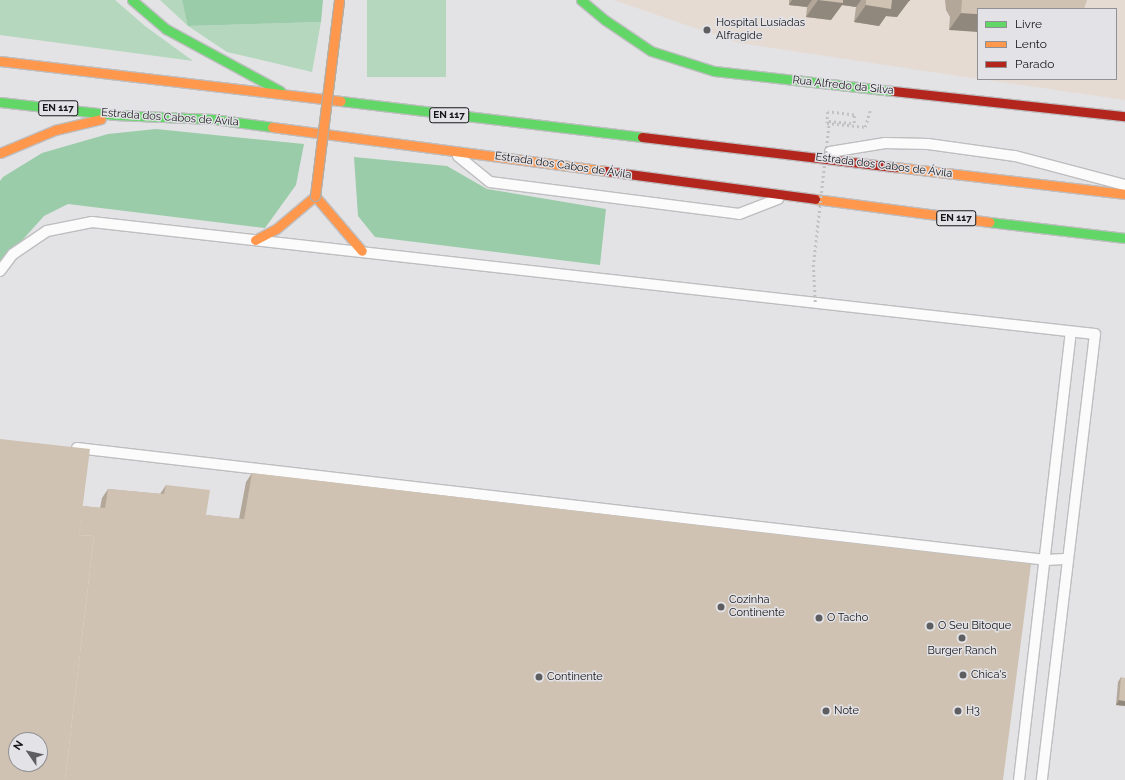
<!DOCTYPE html>
<meta charset="utf-8">
<style>
body{margin:0}
#map{position:relative;width:1125px;height:780px;overflow:hidden;background:#e3e3e6;font-family:Raleway,sans-serif}
div>[style]{position:absolute}
[style*='--x']{left:calc(var(--x)*1px);top:calc(var(--y)*1px);width:calc(var(--w)*1px);rotate:calc(var(--a)*1deg)}
.industrial>*{inset:0;background:#e5dbd3}
.green>*{inset:0;background:#b4d7bd;transform-origin:0 0}
.forest>*{inset:0;background:#9acca9}
.path>*{height:2.5px;margin-top:-1.25px;transform-origin:0;background:repeating-linear-gradient(90deg,#c1c1c1 0 2px,transparent 0 5px)}
.roads{filter:drop-shadow(1px 0 #bebec0) drop-shadow(-1px 0 #bebec0) drop-shadow(0 1px #bebec0) drop-shadow(0 -1px #bebec0)}
.lane>*{height:10px;margin:-5px;padding:0 5px;transform-origin:5px;border-radius:5px;background:#fbfbfb}
.fast>*{height:9px;margin:-4.5px;padding:0 4.5px;transform-origin:4.5px;border-radius:4.5px;background:#63d668}
.slow>*{height:9px;margin:-4.5px;padding:0 4.5px;transform-origin:4.5px;border-radius:4.5px;background:#ff974d}
.jam>*{height:9px;margin:-4.5px;padding:0 4.5px;transform-origin:4.5px;border-radius:4.5px;background:#b3261e}
.path-bridge>*{height:2.5px;margin-top:-1.25px;transform-origin:0;background:repeating-linear-gradient(90deg,#c1c1c1 0 2px,transparent 0 5px)}
.bridges{filter:drop-shadow(1px 0 #b3ada3) drop-shadow(-1px 0 #b3ada3) drop-shadow(0 1px #b3ada3) drop-shadow(0 -1px #b3ada3)}
.slow-bridge>*{height:9px;margin:-4.5px;padding:0 4.5px;transform-origin:4.5px;border-radius:4.5px;background:#ff974d}
.wall>*{inset:0;background:#b2a799}
.shaded-wall>*{inset:0;background:#91887d}
.building>*{inset:0;background:#cfc2b2}
.dots>*{width:11px;height:11px;translate:-50% -50%;box-sizing:border-box;border:2px solid #e2e2e7;border-radius:50%}
span{translate:-50% -50%;white-space:nowrap;text-align:center;line-height:1.15;-webkit-text-stroke:3px #e2e2e7;paint-order:stroke}
.shield-label span{padding:1px 3px;background:#e2e2e7;border:1px solid;border-radius:3px;-webkit-text-stroke-width:0}
.shield-label{font-size:10px;color:#171719;font-weight:700}
.poi-label{font-size:11px;color:#171719}
.left{translate:0 -50%;text-align:left}
.street-label{font-size:11px;color:#171719}
.legend{position:absolute;left:977px;top:8px;width:140px;height:72px;box-sizing:border-box;background:#e2e2e7;border:1px solid #919195;margin:0;padding:5px 7px;list-style:none;font-size:12px;color:#171719}
.legend li{display:flex;align-items:center;gap:8px;height:20px}
.legend b{width:20px;border:1px solid #919195}
.north{position:absolute;left:8px;top:732px;width:40px;height:40px;box-sizing:border-box;background:#e2e2e7;border:1px solid #919195;border-radius:50%;rotate:304deg;font-size:11px;font-weight:700;line-height:16px;text-align:center;color:#171719}
.north::after{content:'';display:block;margin:auto;width:14px;height:18px;background:#5e5e61;clip-path:polygon(50% 0,100% 100%,50% 72%,0 100%)}
</style>
<div id="map">
<div class="industrial">
<div style="clip-path:polygon(613px 0,1125px 0,1125px 100px,979px 79px,1116px 79px,1116px 9px,978px 9px,978px 79px,739px 43px)"></div>
</div>
<div class="green">
<div style="clip-path:polygon(0 0,115px 0,145px 26px,193px 61px,0 35px)"></div>
<div style="clip-path:polygon(160px 0,182px 0,189px 26px,321px 22px,312px 72px,227px 52px,188px 26px)"></div>
<div style="left:367px;top:0;width:79px;height:77px"></div>
</div>
<div class="forest">
<div style="clip-path:polygon(182px 0,323px 0,321px 22px,188px 26px)"></div>
<div style="clip-path:polygon(156px 129px,304px 144px,296px 185px,265px 228px,68px 204px,44px 216px,0 265px,0 181px,3px 177px,42px 153px,108px 134px)"></div>
<div style="clip-path:polygon(354px 157px,447px 166px,487px 189px,606px 209px,600px 265px,375px 237px,358px 216px)"></div>
</div>
<div class="path">
<div style="--x:829;--y:121;--w:25;--a:5"></div>
<div style="--x:854;--y:123;--w:8;--a:-90"></div>
<div style="--x:854;--y:115;--w:26;--a:-173"></div>
<div style="--x:828;--y:112;--w:11;--a:95"></div>
<div style="--x:827;--y:123;--w:37;--a:6"></div>
<div style="--x:865;--y:127;--w:17;--a:-73"></div>
</div>
<div class="roads">
<div class="lane">
<div style="--x:830;--y:152;--w:56;--a:-9.3"></div>
<div style="--x:885;--y:143;--w:43;--a:1.3"></div>
<div style="--x:928;--y:144;--w:88;--a:7.9"></div>
<div style="--x:1015;--y:156;--w:114;--a:14.8"></div>
<div style="--x:458;--y:156;--w:41;--a:39.1"></div>
<div style="--x:490;--y:182;--w:251;--a:7.3"></div>
<div style="--x:739;--y:214;--w:42;--a:-21"></div>
<div style="--x:0;--y:271;--w:21;--a:-53"></div>
<div style="--x:13;--y:254;--w:41;--a:-34.1"></div>
<div style="--x:47;--y:231;--w:46;--a:-11.3"></div>
<div style="--x:92;--y:222;--w:1009;--a:6.37"></div>
<div style="--x:1095;--y:334;--w:449;--a:96.8"></div>
<div style="--x:77;--y:448;--w:975;--a:6.59"></div>
<div style="--x:1046;--y:560;--w:22;--a:-3"></div>
<div style="--x:1019;--y:780;--w:451;--a:-83.4"></div>
</div>
<div class="fast">
<div style="--x:132;--y:0;--w:45;--a:40.5"></div>
<div style="--x:166;--y:29;--w:130;--a:28.5"></div>
<div style="--x:581;--y:0;--w:31;--a:40"></div>
<div style="--x:605;--y:20;--w:55;--a:34"></div>
<div style="--x:651;--y:51;--w:66;--a:17.6"></div>
<div style="--x:714;--y:71;--w:180;--a:6.4"></div>
<div style="--x:341;--y:101;--w:303;--a:6.8"></div>
<div style="--x:0;--y:102;--w:116;--a:6.4"></div>
<div style="--x:115;--y:115;--w:98;--a:2.3"></div>
<div style="--x:213;--y:119;--w:60;--a:7.7"></div>
<div style="--x:989;--y:222;--w:137;--a:6.7"></div>
</div>
<div class="slow">
<div style="--x:0;--y:61;--w:343;--a:6.7"></div>
<div style="--x:272;--y:127;--w:337;--a:7.5"></div>
<div style="--x:0;--y:153;--w:60;--a:-22.7"></div>
<div style="--x:55;--y:130;--w:47;--a:-13.4"></div>
<div style="--x:895;--y:167;--w:232;--a:6.7"></div>
<div style="--x:815;--y:199;--w:176;--a:7.5"></div>
<div style="--x:255;--y:240;--w:24;--a:-28"></div>
<div style="--x:276;--y:229;--w:51;--a:-40.2"></div>
<div style="--x:315;--y:196;--w:72;--a:49.5"></div>
</div>
<div class="jam">
<div style="--x:893;--y:91;--w:233;--a:6.2"></div>
<div style="--x:642;--y:137;--w:255;--a:6.8"></div>
<div style="--x:606;--y:171;--w:211;--a:7.6"></div>
</div>
</div>
<div class="path-bridge">
<div style="--x:815;--y:302;--w:35;--a:-93"></div>
<div style="--x:813;--y:267;--w:147;--a:-83.7"></div>
</div>
<div class="bridges">
<div class="slow-bridge">
<div style="--x:315;--y:196;--w:197;--a:-83"></div>
</div>
</div>
<div class="wall">
<div style="clip-path:polygon(789px 0,910px 0,910px 1px,909px 1px,897px 17px,886px 16px,879px 26px,854px 22px,856px 7px,842px 5px,831px 20px,806px 17px,807px 7px,789px 5px)"></div>
<div style="clip-path:polygon(945px 0,1087px 0,949px 30px,950px 17px,946px 10px)"></div>
<div style="clip-path:polygon(252px 473px,1003px 780px,82px 506px,100px 508px,102px 498px,108px 489px,160px 494px,166px 485px,206px 515px,239px 519px,246px 482px)"></div>
<div style="clip-path:polygon(1121px 677px,1125px 706px,1116px 705px,1118px 682px)"></div>
</div>
<div class="shaded-wall">
<div style="clip-path:polygon(792px 0,812px 0,807px 7px,789px 5px)"></div>
<div style="clip-path:polygon(818px 0,861px 0,856px 7px,842px 5px,831px 20px,806px 17px)"></div>
<div style="clip-path:polygon(891px 0,910px 0,910px 1px,909px 1px,897px 17px,886px 16px,879px 26px,854px 22px,866px 5px)"></div>
<div style="clip-path:polygon(961px 13px,978px 14px,978px 32px,949px 30px)"></div>
<div style="clip-path:polygon(1119px 700px,1125px 701px,1125px 706px,1116px 705px)"></div>
</div>
<div class="building">
<div style="clip-path:polygon(818px 0,843px 0,843px 3px)"></div>
<div style="clip-path:polygon(866px 0,892px 0,891px 9px,866px 5px)"></div>
<div style="clip-path:polygon(962px 0,1087px 0,1084px 9px,978px 9px,978px 14px,961px 13px)"></div>
<div style="clip-path:polygon(evenodd,0 439px,90px 449px,79px 535px,94px 536px,65px 780px,0 780px,0 439px,16px 740px,40px 740px,40px 764px,16px 764px,16px 740px)"></div>
<div style="clip-path:polygon(252px 473px,1031px 564px,1003px 780px,65px 780px,94px 536px,79px 535px,82px 506px,105px 508px,108px 489px,164px 494px,166px 485px,210px 490px,206px 515px,244px 519px)"></div>
<div style="clip-path:polygon(1121px 677px,1125px 678px,1125px 701px,1119px 700px)"></div>
</div>
<div class="dots">
<div style="left:707px;top:30px;background:#5e5e61"></div>
<div style="left:721px;top:607px;background:#5e5e61"></div>
<div style="left:819px;top:618px;background:#5e5e61"></div>
<div style="left:930px;top:626px;background:#5e5e61"></div>
<div style="left:962px;top:638px;background:#5e5e61"></div>
<div style="left:963px;top:675px;background:#5e5e61"></div>
<div style="left:539px;top:677px;background:#5e5e61"></div>
<div style="left:826px;top:711px;background:#5e5e61"></div>
<div style="left:958px;top:711px;background:#5e5e61"></div>
</div>
<div class="shield-label">
<span style="left:58px;top:108px">EN 117</span>
<span style="left:449px;top:115px">EN 117</span>
<span style="left:956px;top:218px">EN 117</span>
</div>
<div class="poi-label">
<span class="left" style="left:716px;top:30px">Hospital Lusíadas<br>Alfragide</span>
<span class="left" style="left:729px;top:607px">Cozinha<br>Continente</span>
<span class="left" style="left:827px;top:618px">O Tacho</span>
<span class="left" style="left:938px;top:626px">O Seu Bitoque</span>
<span style="left:962px;top:651px">Burger Ranch</span>
<span class="left" style="left:971px;top:675px">Chica's</span>
<span class="left" style="left:547px;top:677px">Continente</span>
<span class="left" style="left:834px;top:711px">Note</span>
<span class="left" style="left:966px;top:711px">H3</span>
</div>
<div class="street-label">
<span style="left:843px;top:86px;rotate:6deg">Rua Alfredo da Silva</span>
<span style="left:170px;top:118px;rotate:4deg">Estrada dos Cabos de Ávila</span>
<span style="left:563px;top:166px;rotate:8deg">Estrada dos Cabos de Ávila</span>
<span style="left:884px;top:166px;rotate:7deg">Estrada dos Cabos de Ávila</span>
</div>
<ul class="legend">
<li><b style="height:5px;background:#63d668"></b>Livre</li>
<li><b style="height:5px;background:#ff974d"></b>Lento</li>
<li><b style="height:5px;background:#b3261e"></b>Parado</li>
</ul>
<div class="north">N</div>
</div>
